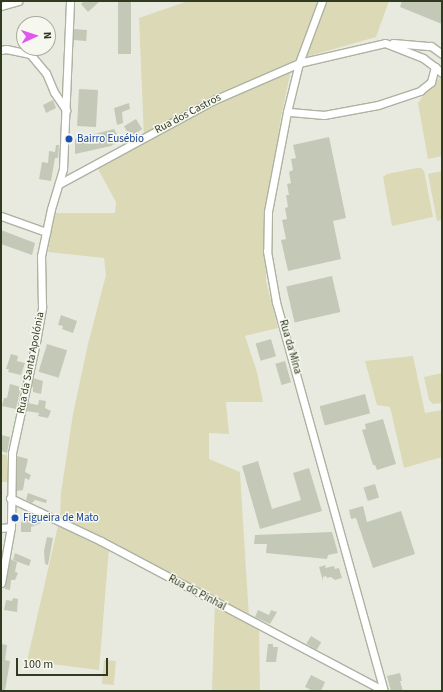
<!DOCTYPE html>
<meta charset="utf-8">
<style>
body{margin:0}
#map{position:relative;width:443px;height:692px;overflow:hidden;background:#e8eadf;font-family:"Source Sans 3",sans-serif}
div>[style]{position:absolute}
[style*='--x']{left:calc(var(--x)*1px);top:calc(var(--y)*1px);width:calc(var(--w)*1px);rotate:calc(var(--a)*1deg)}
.green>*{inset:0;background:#dcd9b7;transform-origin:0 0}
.building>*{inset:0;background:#c4c8b7;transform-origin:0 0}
.roads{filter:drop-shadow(1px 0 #adb2a2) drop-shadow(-1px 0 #adb2a2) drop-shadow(0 1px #adb2a2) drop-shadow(0 -1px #adb2a2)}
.minor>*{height:7px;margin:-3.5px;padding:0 3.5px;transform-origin:3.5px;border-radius:3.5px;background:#fff}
.dots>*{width:11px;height:11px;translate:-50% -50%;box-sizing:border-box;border:2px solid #f6f7ef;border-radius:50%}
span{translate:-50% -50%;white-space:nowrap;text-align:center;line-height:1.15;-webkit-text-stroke:3px #f6f7ef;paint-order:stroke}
.street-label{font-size:11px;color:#303a20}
.transit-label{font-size:11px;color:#164399}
.left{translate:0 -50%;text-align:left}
.frame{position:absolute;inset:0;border:2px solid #303a20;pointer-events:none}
.north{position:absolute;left:16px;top:16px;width:40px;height:40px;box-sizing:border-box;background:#f6f7ef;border:1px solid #a7ab9c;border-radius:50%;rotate:87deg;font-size:11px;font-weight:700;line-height:16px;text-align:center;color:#303a20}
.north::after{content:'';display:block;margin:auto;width:14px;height:18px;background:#e156f1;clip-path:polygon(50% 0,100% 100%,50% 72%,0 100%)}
.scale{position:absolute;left:16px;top:658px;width:92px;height:18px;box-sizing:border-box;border:2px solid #303a20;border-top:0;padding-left:5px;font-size:12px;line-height:14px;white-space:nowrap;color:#303a20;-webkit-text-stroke:3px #f6f7ef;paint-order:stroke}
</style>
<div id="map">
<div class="green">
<div style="clip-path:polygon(188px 1px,389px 1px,376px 37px,295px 60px,291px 70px,281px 117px,267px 215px,266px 281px,278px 328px,245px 336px,257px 372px,263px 402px,226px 402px,229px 434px,209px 433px,209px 459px,240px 472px,249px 617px,259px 628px,260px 691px,212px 691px,215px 600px,109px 548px,99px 670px,27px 661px,60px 517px,61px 493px,73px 414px,88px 344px,106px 275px,104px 258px,48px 252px,53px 219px,55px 213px,115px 213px,116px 202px,98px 169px,144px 138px,139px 18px)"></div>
<div style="clip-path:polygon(442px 77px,442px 156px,428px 159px,418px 103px,432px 83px)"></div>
<div style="clip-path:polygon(417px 168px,421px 168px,424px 171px,433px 217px,392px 226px,383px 177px,387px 174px)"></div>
<div style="clip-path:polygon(442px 171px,442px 220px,437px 221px,428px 174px)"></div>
<div style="clip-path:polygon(413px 356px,425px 413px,442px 410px,442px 457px,404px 468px,390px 407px,377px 405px,365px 361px)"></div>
<div style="clip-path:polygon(442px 373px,442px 403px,433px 404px,429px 400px,424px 377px)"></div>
<div style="clip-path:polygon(1px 454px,7px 455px,8px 482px,1px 482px)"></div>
<div style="left:104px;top:660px;width:12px;height:24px;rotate:5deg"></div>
</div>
<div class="building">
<div style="clip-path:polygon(84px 1px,100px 1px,88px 12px,81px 4px)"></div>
<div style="left:118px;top:1px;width:13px;height:53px"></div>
<div style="clip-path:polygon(402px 1px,442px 1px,442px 24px,400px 7px)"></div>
<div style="left:74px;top:29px;width:13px;height:11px;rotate:4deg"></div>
<div style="left:79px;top:89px;width:19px;height:37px;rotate:3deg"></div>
<div style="clip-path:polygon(53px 100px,56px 108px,46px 113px,43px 105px)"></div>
<div style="clip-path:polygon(129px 103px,130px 109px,122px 112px,123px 123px,117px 125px,114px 108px)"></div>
<div style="left:136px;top:119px;width:12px;height:14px;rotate:59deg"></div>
<div style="clip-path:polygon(114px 129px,120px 140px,111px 146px,75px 154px,75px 139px)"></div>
<div style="clip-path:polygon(329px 137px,346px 218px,333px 221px,341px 259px,288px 271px,281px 240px,286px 239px,282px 220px,287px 219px,285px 208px,288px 207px,286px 195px,289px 195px,287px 184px,291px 183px,289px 172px,293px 170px,291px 159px,296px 158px,293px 145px)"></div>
<div style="clip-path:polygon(56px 145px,59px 145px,58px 158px,55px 158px,51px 181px,39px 179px,42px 162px,48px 163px,49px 151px,55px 152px)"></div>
<div style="clip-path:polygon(1px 230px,35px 243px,32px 255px,1px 244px)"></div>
<div style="left:332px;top:276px;width:37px;height:47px;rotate:77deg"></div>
<div style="clip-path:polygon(61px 315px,77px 321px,73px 333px,62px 329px,63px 326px,58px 325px)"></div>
<div style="left:271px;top:339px;width:18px;height:16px;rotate:74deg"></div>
<div style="left:47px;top:344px;width:21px;height:29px;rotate:17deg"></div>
<div style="clip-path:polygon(11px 354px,18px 356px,17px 361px,25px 363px,21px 375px,8px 372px,9px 369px,6px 369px)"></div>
<div style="left:285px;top:361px;width:22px;height:10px;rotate:74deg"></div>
<div style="clip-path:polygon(33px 378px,43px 381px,41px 394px,33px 392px,33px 387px,31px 387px)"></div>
<div style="clip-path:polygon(10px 384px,21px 387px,16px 409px,2px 406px,4px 398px,7px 398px)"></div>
<div style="left:365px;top:394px;width:20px;height:47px;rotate:75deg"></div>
<div style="clip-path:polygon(39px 400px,46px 401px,45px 408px,51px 411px,48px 418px,38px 416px,39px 413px,26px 411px,28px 403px,38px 405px)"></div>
<div style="clip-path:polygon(383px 419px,396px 464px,377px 470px,375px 465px,373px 465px,362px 430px,366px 429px,365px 424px)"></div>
<div style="clip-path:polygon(1px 435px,10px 437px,7px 453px,1px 451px)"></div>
<div style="clip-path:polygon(17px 456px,28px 459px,25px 472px,31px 475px,29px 480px,25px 478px,23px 490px,16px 491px)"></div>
<div style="clip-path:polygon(258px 461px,272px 509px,301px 500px,293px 473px,309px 468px,322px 511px,260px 529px,242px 466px)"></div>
<div style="left:375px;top:484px;width:14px;height:12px;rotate:73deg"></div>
<div style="clip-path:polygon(28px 493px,47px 500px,46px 503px,35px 500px,32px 503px,26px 500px)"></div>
<div style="clip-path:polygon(363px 506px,367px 522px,401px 511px,415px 554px,373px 568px,356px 518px,351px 519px,349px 510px)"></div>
<div style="clip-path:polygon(33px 514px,39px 517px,41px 523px,31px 527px,31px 532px,21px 532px,21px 522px)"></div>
<div style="clip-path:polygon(332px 532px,338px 553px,328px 555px,327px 559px,266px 553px,267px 544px,254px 544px,255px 535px)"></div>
<div style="clip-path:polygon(47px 537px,53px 538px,48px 565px,45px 564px,44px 551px)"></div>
<div style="clip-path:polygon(15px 553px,31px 560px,29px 566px,13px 560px)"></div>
<div style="clip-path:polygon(10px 559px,17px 562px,15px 572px,18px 573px,15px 580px,11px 580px,10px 590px,5px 589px)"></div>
<div style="clip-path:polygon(326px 565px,325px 568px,334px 566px,335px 569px,339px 568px,342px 578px,335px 580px,331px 577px,327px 578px,326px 576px,323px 577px,323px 581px,319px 567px)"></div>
<div style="clip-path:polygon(13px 598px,18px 599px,17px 612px,4px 610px,6px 600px,12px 601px)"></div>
<div style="clip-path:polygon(258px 610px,269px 615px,271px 610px,277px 612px,270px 624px,255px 617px)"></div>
<div style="left:311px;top:636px;width:12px;height:9px;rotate:31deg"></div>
<div style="clip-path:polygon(1px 644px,7px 645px,5px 660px,10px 661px,5px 691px,1px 691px)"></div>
<div style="clip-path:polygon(268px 644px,273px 644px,273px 647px,278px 647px,276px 662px,266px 662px)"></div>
<div style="clip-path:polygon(400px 673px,402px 681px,400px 681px,403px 691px,391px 691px,387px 676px)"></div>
<div style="clip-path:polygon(311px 675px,325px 682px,321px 691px,313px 691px,305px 687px)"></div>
</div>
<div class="roads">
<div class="minor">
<div style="--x:322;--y:1;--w:66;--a:110.4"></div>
<div style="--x:299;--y:63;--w:50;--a:103.8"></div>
<div style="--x:287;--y:112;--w:102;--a:100.8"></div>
<div style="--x:268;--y:212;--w:39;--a:91"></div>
<div style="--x:267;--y:251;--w:52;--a:80"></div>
<div style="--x:276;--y:302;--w:404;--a:74.5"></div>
<div style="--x:1;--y:6;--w:18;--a:-16"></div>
<div style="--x:393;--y:43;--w:38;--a:5"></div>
<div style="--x:431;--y:46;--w:14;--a:36"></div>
<div style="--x:1;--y:50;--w:5;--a:-11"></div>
<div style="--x:6;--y:49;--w:25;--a:12"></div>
<div style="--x:30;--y:54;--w:25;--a:50"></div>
<div style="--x:46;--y:73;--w:21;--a:67"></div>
<div style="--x:54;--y:92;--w:22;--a:56"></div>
<div style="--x:435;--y:67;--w:9;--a:41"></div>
<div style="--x:59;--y:184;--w:176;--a:-28.5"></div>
<div style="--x:214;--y:100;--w:93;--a:-23.5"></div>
<div style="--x:299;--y:63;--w:88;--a:-13.1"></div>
<div style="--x:385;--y:43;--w:41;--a:21.5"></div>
<div style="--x:423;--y:58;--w:15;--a:37"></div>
<div style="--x:435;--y:67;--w:16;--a:105"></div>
<div style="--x:431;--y:82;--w:14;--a:141"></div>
<div style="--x:420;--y:91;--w:44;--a:161.6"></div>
<div style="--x:378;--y:105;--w:55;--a:169.5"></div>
<div style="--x:324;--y:115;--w:37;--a:-175"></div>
<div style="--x:1;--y:216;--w:48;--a:19.6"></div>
<div style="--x:10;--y:498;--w:101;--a:25.3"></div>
<div style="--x:101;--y:541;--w:319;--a:27.9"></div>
<div style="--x:1;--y:528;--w:10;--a:-6"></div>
<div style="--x:1;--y:583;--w:57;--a:-79.9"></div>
<div style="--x:11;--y:527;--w:74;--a:-89.2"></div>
<div style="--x:12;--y:453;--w:114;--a:-77.8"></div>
<div style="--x:36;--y:342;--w:36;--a:-80"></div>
<div style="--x:42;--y:307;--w:51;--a:-91.1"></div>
<div style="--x:41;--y:256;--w:48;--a:-78"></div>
<div style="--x:51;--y:209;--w:42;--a:-73.3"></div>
<div style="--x:63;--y:169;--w:168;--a:-87.6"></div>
</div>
</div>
<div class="dots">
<div style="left:69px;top:139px;background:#1a4fb4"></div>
<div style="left:15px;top:518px;background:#1a4fb4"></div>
</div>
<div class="street-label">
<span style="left:188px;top:114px;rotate:-28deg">Rua dos Castros</span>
<span style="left:290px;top:347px;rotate:74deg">Rua da Mina</span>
<span style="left:31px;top:363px;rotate:-79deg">Rua da Santa Apolónia</span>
<span style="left:197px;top:593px;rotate:28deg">Rua do Pinhal</span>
</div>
<div class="transit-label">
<span class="left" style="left:77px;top:139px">Bairro Eusébio</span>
<span class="left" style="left:23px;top:518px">Figueira de Mato</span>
</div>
<div class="frame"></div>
<div class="north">N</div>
<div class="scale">100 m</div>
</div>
